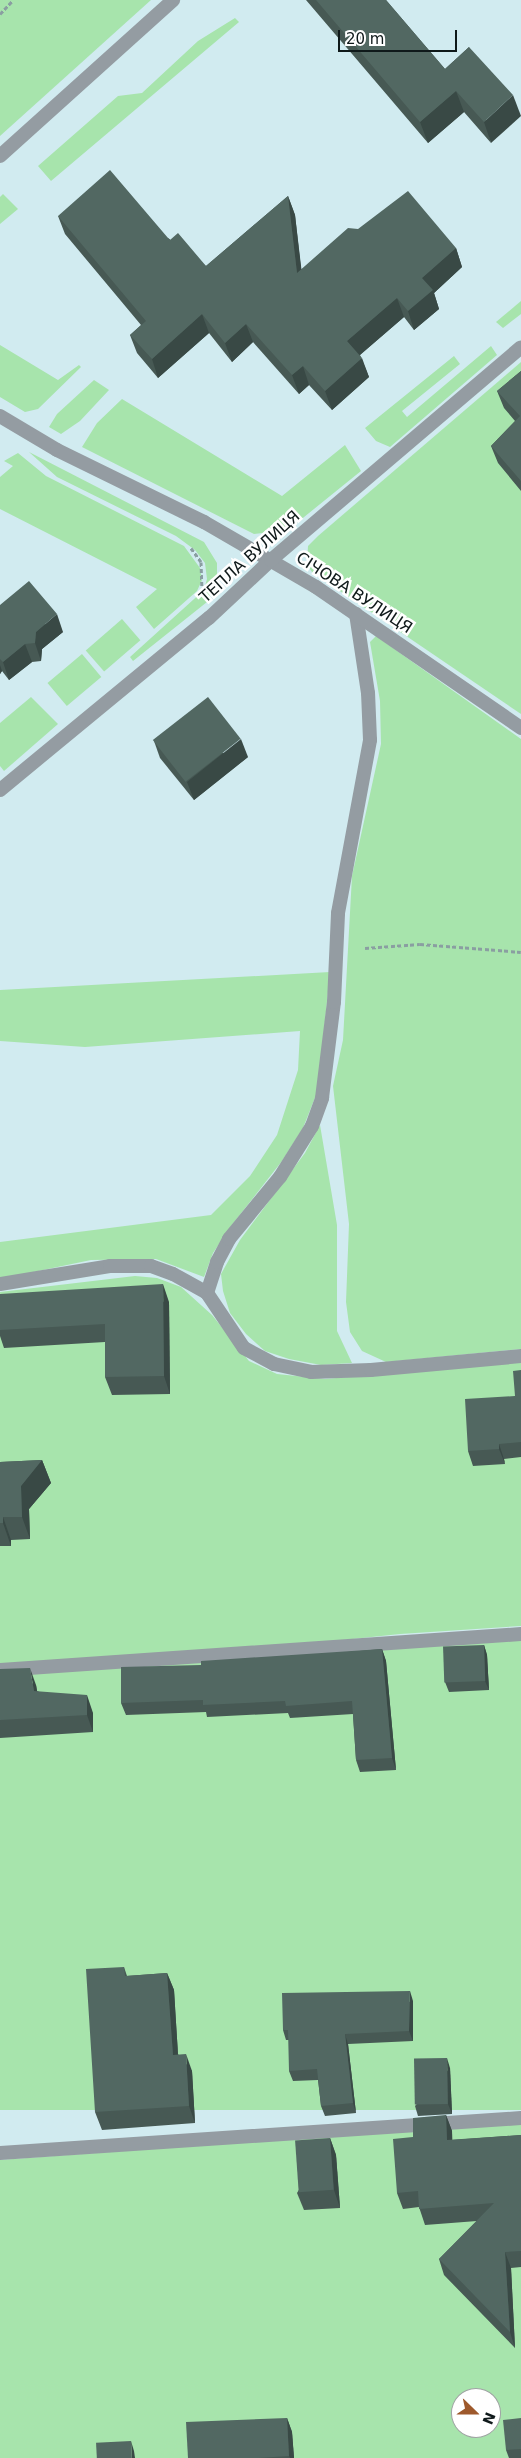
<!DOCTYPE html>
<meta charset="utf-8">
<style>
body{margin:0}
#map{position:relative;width:521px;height:2458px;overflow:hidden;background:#d1ebf0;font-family:"DejaVu Sans",sans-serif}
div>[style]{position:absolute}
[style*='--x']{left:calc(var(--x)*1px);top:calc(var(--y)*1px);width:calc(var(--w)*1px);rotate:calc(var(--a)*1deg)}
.green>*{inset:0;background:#a7e4ac;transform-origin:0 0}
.path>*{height:3px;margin-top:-1.5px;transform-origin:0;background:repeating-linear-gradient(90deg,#8a9ea1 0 4px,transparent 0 6.5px)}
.service>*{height:14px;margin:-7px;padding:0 7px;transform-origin:7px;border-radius:7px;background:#949ca2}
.minor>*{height:14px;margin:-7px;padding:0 7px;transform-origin:7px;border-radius:7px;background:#949ca2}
.wall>*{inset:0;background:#475954}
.shaded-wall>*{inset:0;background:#394945}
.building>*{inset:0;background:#526862;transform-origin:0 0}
span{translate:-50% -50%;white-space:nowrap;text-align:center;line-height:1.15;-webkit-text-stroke:5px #fff;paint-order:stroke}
.street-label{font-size:16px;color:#0f191a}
.north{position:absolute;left:451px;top:2388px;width:50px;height:50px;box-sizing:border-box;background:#fff;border:1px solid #9fa3a3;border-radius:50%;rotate:112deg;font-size:14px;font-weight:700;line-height:20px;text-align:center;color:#0f191a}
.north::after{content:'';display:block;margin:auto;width:18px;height:22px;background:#9e592c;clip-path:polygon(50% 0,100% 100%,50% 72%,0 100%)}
.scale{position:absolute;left:338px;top:30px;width:119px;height:22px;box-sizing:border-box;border:2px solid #0f191a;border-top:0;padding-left:6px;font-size:15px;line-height:18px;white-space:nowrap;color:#0f191a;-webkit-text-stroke:4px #fff;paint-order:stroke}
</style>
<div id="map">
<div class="green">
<div style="clip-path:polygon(0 0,151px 0,0 136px)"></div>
<div style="clip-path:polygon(235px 18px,239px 22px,51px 181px,38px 166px,118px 96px,142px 93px,198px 41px)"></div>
<div style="clip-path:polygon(3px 194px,18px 209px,0 224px,0 197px)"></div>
<div style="clip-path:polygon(521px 301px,521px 314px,503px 328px,496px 322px)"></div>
<div style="clip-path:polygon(0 345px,58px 380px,79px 365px,81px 367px,38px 409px,25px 412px,0 397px)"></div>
<div style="clip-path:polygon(491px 346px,497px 355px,390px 447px,376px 441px,365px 428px,454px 356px,460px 364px,402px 411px,407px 417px)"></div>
<div style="clip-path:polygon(521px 362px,521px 714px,312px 572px,307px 565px,308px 546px,318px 536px)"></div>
<div style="clip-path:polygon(94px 380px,109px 390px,80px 421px,61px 434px,49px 427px,57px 414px)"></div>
<div style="clip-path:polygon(122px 399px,282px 496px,345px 445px,361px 471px,288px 530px,254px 534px,82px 447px,97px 423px)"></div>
<div style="clip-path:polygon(29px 452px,204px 542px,217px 563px,217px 577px,207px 602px,133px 661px,130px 657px,204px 590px,207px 579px,205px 563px,195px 550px,176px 536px,57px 477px)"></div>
<div style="clip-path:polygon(18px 453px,46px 476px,184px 546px,200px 568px,202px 580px,197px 591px,154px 629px,136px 607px,157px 589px,0 509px,0 477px,13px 466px,4px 461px)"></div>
<div style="left:122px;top:619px;width:28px;height:48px;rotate:49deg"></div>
<div style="clip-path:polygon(376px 636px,521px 739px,521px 1349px,386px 1362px,362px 1351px,350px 1332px,346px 1302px,349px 1224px,333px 1086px,343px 1040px,352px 876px,381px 744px,380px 701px,370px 642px)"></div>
<div style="left:82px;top:654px;width:30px;height:45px;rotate:50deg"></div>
<div style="clip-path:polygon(31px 697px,58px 724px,4px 771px,0 766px,0 723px)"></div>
<div style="clip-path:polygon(330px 972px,318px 1090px,303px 1128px,282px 1161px,231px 1226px,213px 1253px,204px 1277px,156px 1259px,91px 1260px,0 1279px,0 1242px,211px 1215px,250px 1176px,277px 1135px,298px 1070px,300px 1031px,85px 1047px,0 1041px,0 990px)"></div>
<div style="clip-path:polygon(320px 1125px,337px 1225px,337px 1331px,352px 1363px,321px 1365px,289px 1359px,265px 1351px,246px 1334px,230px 1313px,223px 1291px,221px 1274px,240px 1240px,305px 1153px)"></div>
<div style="clip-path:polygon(135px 1276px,157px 1278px,181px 1287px,212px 1315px,249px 1361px,277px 1374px,325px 1379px,521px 1362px,521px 1626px,400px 1634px,296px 1645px,0 1662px,0 1292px)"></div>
<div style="left:521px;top:1640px;width:470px;height:522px;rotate:90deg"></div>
<div style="clip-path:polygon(evenodd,521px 2122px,521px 2458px,0 2458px,0 2160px,521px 2122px,461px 2398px,491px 2398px,491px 2428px,461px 2428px,461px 2398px)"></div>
</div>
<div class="path">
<div style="--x:0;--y:14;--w:19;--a:-47"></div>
<div style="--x:191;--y:548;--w:17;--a:54"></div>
<div style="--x:201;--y:562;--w:24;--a:88"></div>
<div style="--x:365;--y:948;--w:55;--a:-4.2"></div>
<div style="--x:420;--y:944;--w:101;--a:4.5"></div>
</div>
<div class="service">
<div style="--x:0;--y:1284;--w:111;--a:-9.3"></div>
<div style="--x:110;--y:1266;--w:41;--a:0"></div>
<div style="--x:151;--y:1266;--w:23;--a:20"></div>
<div style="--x:173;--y:1274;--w:39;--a:29"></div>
<div style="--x:207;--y:1293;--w:66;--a:56.1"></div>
<div style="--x:244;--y:1348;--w:34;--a:28"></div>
<div style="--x:274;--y:1364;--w:38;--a:12"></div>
<div style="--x:311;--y:1372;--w:60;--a:-1.9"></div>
<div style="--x:371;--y:1370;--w:151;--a:-5.3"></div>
<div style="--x:207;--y:1293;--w:33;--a:-72"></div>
<div style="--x:217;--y:1262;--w:26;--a:-62"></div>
<div style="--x:229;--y:1239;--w:80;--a:-50.6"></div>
<div style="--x:280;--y:1177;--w:60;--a:-57.9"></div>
<div style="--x:312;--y:1126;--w:30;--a:-70"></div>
<div style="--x:322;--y:1098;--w:97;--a:-82.9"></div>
<div style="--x:334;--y:1002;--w:89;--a:-87.4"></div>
<div style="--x:338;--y:913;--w:176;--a:-79.5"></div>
<div style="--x:370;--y:740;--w:47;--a:-92.4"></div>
<div style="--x:368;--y:693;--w:80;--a:-98.6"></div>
<div style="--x:0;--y:1670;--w:522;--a:-3.95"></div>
<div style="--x:0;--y:2153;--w:522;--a:-3.84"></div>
</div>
<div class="minor">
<div style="--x:0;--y:156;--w:233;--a:-42"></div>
<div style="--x:0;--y:416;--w:66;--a:30.8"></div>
<div style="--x:57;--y:450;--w:164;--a:26.1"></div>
<div style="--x:204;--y:522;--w:129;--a:30.1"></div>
<div style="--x:316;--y:587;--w:249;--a:34.5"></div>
<div style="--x:0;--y:790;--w:271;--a:-39.5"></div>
<div style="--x:209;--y:618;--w:85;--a:-43.1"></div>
<div style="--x:271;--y:560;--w:328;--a:-40.4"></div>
</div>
<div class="wall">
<div style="clip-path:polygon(306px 0,386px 0,445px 69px,469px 47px,491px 143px,464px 112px,428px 143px)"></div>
<div style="clip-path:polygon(288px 196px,295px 215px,301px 269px,456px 248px,462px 267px,434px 293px,439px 309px,414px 330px,404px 317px,360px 355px,369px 377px,332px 410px,309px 385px,299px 394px,253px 342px,232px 362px,209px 333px,158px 378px,137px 353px,130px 335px,141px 325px,65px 234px,58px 216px,168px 238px,206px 266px)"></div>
<div style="clip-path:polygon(521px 371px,521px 491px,498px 463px,491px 446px,515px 421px,504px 408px,497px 391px)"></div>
<div style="clip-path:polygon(0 605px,63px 632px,42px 649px,41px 661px,32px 662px,9px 680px,2px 671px,0 674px)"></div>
<div style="clip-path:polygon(154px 741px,248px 757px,194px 800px,160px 758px)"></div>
<div style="clip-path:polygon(0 1294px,169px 1302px,170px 1394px,112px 1395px,105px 1377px,105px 1342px,4px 1348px,0 1336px)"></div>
<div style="clip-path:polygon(521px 1370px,521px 1457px,504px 1459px,505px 1464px,473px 1466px,468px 1451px,515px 1396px)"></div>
<div style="clip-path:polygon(42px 1460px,51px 1483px,29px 1509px,30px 1539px,11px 1540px,11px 1546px,0 1546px,0 1462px)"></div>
<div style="clip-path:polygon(484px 1645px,487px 1655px,489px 1690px,449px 1692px,445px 1682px)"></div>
<div style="clip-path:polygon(382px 1649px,386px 1661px,396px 1770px,360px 1772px,356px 1760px,353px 1714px,290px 1718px,288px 1713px,207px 1717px,206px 1712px,126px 1715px,121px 1703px,201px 1665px)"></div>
<div style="clip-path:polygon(0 1669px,36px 1685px,37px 1691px,93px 1713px,93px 1732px,0 1738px)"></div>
<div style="clip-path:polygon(124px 1967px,127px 1976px,167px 1973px,174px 1990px,178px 2054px,192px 2071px,195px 2123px,102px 2130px,95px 2112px)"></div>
<div style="clip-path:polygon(413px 2001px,413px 2041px,348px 2044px,356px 2113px,325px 2116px,321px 2106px,318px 2080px,293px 2081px,289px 2071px,289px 2040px,286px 2040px,283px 2030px)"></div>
<div style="clip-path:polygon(450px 2068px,452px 2114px,418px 2116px,415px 2106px)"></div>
<div style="clip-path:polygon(446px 2115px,452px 2131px,452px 2140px,521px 2135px,521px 2267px,511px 2268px,515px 2348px,444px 2275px,439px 2259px,477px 2221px,425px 2225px,419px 2207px,403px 2209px,397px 2193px,413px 2137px)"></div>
<div style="clip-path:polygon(330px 2138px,336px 2155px,340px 2208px,304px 2210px,297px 2193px)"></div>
<div style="clip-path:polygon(287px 2418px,292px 2432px,294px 2458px,188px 2458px)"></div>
<div style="clip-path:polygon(521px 2418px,521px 2458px,509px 2458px,506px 2450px)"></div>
</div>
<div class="shaded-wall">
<div style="clip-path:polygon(456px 91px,464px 112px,428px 143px,420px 122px)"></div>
<div style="clip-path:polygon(513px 95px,521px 116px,491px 143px,484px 122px)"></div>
<div style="clip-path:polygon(288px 196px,295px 215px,304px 291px,297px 273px)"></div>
<div style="clip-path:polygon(456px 248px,462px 267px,434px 293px,439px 309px,414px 330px,408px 311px,422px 278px)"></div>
<div style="clip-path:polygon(397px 298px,404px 317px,354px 360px,347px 341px)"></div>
<div style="clip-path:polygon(202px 314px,209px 333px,158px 378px,152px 359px)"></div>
<div style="clip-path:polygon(246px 324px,253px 342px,232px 362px,225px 343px)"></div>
<div style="clip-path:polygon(362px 358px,369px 377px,332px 410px,325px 391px)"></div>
<div style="clip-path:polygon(303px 366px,309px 385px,299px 394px,292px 375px)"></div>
<div style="clip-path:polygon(57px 614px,63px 632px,42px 649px,41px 661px,35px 643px,36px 632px)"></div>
<div style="clip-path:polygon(25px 644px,32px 662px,9px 680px,3px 662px)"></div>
<div style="clip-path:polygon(0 665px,2px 671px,0 674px)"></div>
<div style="clip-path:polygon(241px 739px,248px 757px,194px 800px,187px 782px)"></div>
<div style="clip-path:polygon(163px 1284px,169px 1302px,170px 1394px,164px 1376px)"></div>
<div style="clip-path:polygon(499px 1444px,504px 1459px,505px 1464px,499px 1449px)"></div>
<div style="clip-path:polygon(42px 1460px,51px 1483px,29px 1509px,30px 1539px,22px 1517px,21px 1486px)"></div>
<div style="clip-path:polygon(3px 1517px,11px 1540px,11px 1546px,3px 1523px)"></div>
<div style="clip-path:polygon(484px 1645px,487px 1655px,489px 1690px,485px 1681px)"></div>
<div style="clip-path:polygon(382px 1649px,386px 1661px,396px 1770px,392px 1758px)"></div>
<div style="clip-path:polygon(30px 1668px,36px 1685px,40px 1708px,34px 1691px)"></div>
<div style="clip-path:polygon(87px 1695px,93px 1713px,93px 1732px,87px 1715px)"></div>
<div style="clip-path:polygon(167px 1973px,174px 1990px,179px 2072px,173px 2055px)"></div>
<div style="clip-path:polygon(410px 1991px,413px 2001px,413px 2041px,409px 2031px)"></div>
<div style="clip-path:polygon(345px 2034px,348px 2044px,356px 2113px,353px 2103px)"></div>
<div style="clip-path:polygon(186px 2054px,192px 2071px,195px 2123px,189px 2106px)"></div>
<div style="clip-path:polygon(447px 2058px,450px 2068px,452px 2114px,448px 2104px)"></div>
<div style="clip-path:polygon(446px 2115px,452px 2131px,453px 2156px,447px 2140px)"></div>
<div style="clip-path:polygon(330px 2138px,336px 2155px,340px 2208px,334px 2190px)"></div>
<div style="clip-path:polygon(505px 2252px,511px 2268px,515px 2348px,510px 2332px)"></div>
<div style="clip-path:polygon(287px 2418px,292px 2432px,294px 2458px,290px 2458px,289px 2456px)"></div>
<div style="clip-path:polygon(131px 2441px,134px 2451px,135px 2458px,132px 2458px)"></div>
</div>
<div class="building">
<div style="clip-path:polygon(316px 0,386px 0,445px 69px,469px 47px,513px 95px,484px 122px,456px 91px,420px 122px)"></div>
<div style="clip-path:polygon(110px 170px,168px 238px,170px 240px,178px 233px,206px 266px,288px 196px,297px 273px,348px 228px,358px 229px,408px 191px,456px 248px,422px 278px,433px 290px,408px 311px,397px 298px,347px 341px,362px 358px,325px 391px,303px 366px,292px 375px,246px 324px,225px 343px,202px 314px,152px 359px,130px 335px,146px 321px,58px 216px)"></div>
<div style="clip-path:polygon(521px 371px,521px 481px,491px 446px,520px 416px,497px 391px)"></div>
<div style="clip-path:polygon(29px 581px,57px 614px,36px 632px,35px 643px,25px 644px,3px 662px,0 659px,0 605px)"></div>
<div style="left:208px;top:697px;width:53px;height:70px;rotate:52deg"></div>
<div style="clip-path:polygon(163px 1284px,164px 1376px,105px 1377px,105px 1324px,0 1330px,0 1294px)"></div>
<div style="clip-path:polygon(521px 1370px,521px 1442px,499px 1444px,499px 1449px,468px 1451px,465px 1399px,515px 1396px,513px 1371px)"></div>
<div style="clip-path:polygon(42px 1460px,21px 1486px,22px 1517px,3px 1517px,3px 1523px,0 1523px,0 1462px)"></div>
<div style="left:484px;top:1645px;width:36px;height:41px;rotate:88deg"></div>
<div style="clip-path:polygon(382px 1649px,392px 1758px,356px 1760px,352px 1701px,286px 1706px,285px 1701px,203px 1705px,203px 1700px,121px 1703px,121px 1667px,201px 1665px,201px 1661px)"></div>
<div style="clip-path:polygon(30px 1668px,34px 1691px,87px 1695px,87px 1715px,0 1720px,0 1669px)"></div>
<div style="clip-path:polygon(124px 1967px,125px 1976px,167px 1973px,173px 2055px,186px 2054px,189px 2106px,95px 2112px,86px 1969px)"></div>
<div style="clip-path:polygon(410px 1991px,409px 2031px,345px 2034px,353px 2103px,321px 2106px,317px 2069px,289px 2071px,288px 2030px,283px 2030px,282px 1993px)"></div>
<div style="left:447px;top:2058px;width:46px;height:33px;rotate:89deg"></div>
<div style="clip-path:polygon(446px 2115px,447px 2140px,521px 2135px,521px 2251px,505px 2252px,510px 2332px,439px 2259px,494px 2203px,419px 2209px,418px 2191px,397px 2193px,393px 2139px,413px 2137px,413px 2118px)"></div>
<div style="left:330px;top:2138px;width:52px;height:35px;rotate:86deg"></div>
<div style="clip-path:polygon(287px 2418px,289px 2456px,259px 2458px,188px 2458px,186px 2422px)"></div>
<div style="clip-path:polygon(521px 2418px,521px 2449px,506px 2450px,503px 2420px)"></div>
<div style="left:131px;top:2441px;width:17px;height:35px;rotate:87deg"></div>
</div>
<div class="street-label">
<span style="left:250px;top:557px;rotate:-42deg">ТЕПЛА ВУЛИЦЯ</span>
<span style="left:354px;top:593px;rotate:33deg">СІЧОВА ВУЛИЦЯ</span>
</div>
<div class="north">N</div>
<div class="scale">20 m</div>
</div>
